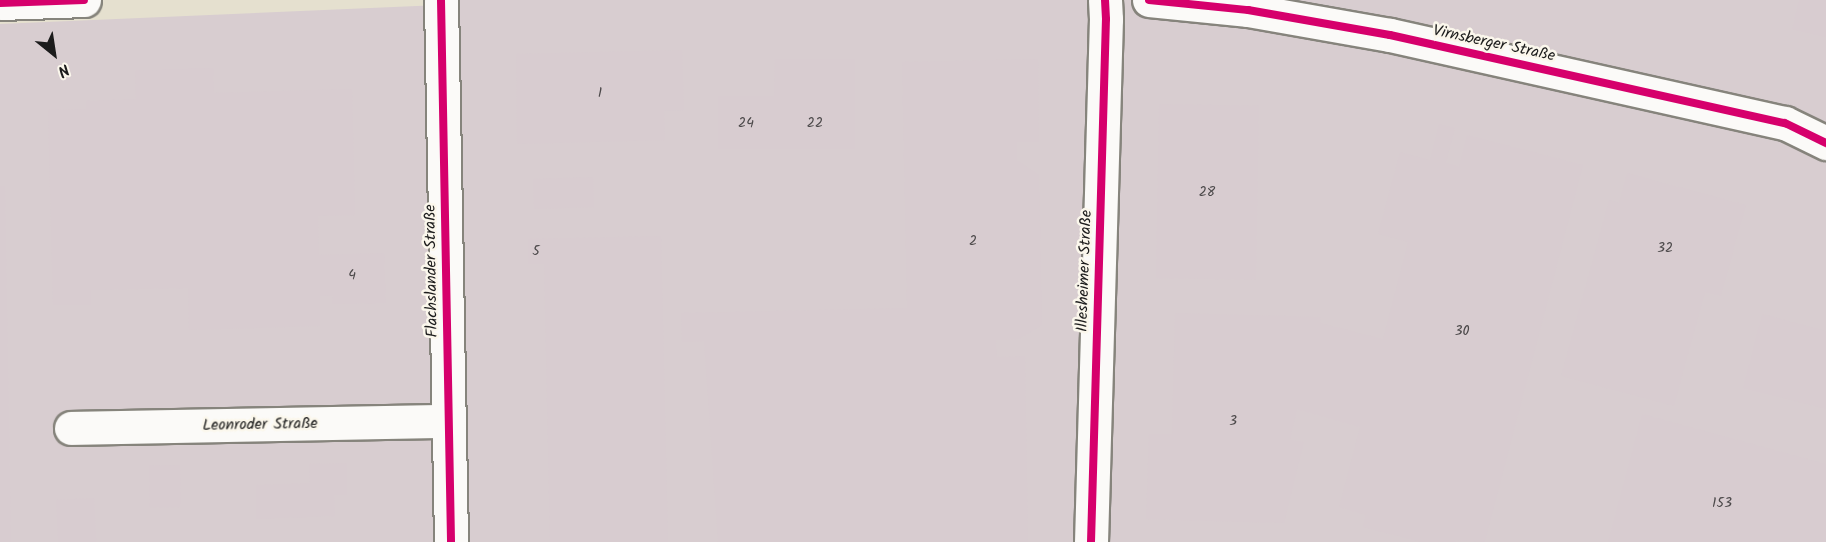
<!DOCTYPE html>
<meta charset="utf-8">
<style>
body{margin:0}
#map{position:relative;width:1826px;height:542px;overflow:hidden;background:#e5e0cf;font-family:Kalam,sans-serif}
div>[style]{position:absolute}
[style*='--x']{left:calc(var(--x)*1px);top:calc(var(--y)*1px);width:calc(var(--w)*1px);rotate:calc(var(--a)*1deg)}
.industrial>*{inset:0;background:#d8cdd0}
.building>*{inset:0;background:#d8ccd0;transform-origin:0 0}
.roads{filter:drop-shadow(2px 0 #86847c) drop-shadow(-2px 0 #86847c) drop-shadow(0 2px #86847c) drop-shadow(0 -2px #86847c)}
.minor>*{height:33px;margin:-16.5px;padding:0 16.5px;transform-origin:16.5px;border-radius:16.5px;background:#fbfaf8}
.major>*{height:33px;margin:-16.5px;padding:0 16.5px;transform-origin:16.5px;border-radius:16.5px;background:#fbfaf8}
.cycleway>*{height:8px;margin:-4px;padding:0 4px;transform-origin:4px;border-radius:4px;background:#d6006c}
span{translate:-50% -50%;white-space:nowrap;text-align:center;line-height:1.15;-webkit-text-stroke:5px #fbf7ec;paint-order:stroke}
.number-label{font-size:14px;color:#4b4849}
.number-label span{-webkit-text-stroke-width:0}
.street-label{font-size:16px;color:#1c1c1c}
.north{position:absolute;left:24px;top:24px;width:60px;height:60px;-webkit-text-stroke:4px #fbf7ec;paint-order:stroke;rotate:150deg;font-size:16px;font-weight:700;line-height:24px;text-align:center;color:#1c1c1c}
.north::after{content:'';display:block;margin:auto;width:21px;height:27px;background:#1c1c1c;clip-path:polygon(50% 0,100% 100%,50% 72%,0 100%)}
</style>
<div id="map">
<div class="industrial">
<div style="clip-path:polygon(440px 0,1826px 0,1826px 542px,0 542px,0 24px,440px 5px)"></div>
</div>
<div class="building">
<div style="clip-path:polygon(1799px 0,1826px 0,1826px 37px,1792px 29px)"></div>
<div style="clip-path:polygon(682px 50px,684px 110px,664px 111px,665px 140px,517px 144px,516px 54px)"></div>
<div style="clip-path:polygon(775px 59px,855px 59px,855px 149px,718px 149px,718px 96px,774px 96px)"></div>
<div style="clip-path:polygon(1038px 59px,1039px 142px,1017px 142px,1017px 160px,1039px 175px,1042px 325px,1019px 339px,996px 340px,997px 357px,1025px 356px,1028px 542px,718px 542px,704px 341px,682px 342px,681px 313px,907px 308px,902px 62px)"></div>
<div style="clip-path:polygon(213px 68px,214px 93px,352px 89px,355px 215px,318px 216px,319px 255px,384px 253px,386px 303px,332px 304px,333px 295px,320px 296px,320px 326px,189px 330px,188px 288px,91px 290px,91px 305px,53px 305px,48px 110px,86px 109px,86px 101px,136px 99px,135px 71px)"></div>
<div style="left:1159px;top:104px;width:100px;height:174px;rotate:1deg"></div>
<div style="clip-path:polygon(1439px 124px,1455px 128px,1446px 163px,1459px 167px,1467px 135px,1583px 165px,1485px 542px,1456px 540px,1455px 542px,1421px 542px,1363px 527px,1366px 515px,1339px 507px,1360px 427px,1297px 409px,1290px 440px,1304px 442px,1284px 523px,1146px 519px,1149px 434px,1172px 434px,1175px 313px,1321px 317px,1320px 323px,1383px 339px,1408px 242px,1378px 234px,1400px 152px,1430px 160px)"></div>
<div style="clip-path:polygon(1627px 173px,1746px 205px,1721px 296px,1705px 292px,1674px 406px,1561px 376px,1609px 200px,1619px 203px)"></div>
<div style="left:593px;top:177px;width:30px;height:60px;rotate:88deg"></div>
<div style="clip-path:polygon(0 186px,5px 186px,11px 542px,0 542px)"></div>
<div style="clip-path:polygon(661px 236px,668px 542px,550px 542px,544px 264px,528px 264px,528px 239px)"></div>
<div style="clip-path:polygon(1762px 314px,1826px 331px,1826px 409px,1743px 388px)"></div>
<div style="clip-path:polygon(1642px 414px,1826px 464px,1826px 542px,1608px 542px)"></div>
<div style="clip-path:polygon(347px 463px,347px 495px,334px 495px,335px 516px,256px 519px,256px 485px,310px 483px,309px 464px)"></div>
<div style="left:180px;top:465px;width:42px;height:31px;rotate:89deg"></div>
<div style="left:94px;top:498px;width:44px;height:38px;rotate:87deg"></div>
</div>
<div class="roads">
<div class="minor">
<div style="--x:441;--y:0;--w:542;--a:88.94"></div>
<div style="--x:71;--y:428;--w:377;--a:-1.1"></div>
<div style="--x:1091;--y:542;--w:523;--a:-88.36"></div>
<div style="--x:1106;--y:19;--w:19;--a:-93"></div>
</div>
<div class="major">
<div style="--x:1149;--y:0;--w:100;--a:5.8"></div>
<div style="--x:1248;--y:10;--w:144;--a:10"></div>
<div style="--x:1390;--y:35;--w:405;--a:12.6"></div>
<div style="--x:1785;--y:123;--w:46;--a:26"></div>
<div style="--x:0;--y:3;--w:84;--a:-2"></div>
</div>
</div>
<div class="cycleway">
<div style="--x:441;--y:0;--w:542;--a:88.94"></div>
<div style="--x:1149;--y:0;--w:100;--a:5.8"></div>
<div style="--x:1248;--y:10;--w:144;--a:10"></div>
<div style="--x:1390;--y:35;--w:405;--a:12.6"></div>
<div style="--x:1785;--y:123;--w:46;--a:26"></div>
<div style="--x:0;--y:3;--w:84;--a:-2"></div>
<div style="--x:1091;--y:542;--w:523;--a:-88.36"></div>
<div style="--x:1106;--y:19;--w:19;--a:-93"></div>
</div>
<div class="number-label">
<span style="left:600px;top:93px">1</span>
<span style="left:746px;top:123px">24</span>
<span style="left:815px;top:123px">22</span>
<span style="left:1207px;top:192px">28</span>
<span style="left:973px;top:241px">2</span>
<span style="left:1665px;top:248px">32</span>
<span style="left:536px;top:251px">5</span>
<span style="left:352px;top:275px">4</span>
<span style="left:1462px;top:331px">30</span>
<span style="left:1233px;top:421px">3</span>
<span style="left:1722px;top:503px">153</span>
</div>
<div class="street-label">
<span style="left:1494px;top:44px;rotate:12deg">Virnsberger Straße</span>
<span style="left:432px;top:271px;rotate:-91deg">Flachslander Straße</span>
<span style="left:1085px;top:271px;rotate:-88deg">Illesheimer Straße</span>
<span style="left:260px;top:425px;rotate:-1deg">Leonroder Straße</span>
</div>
<div class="north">N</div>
</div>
